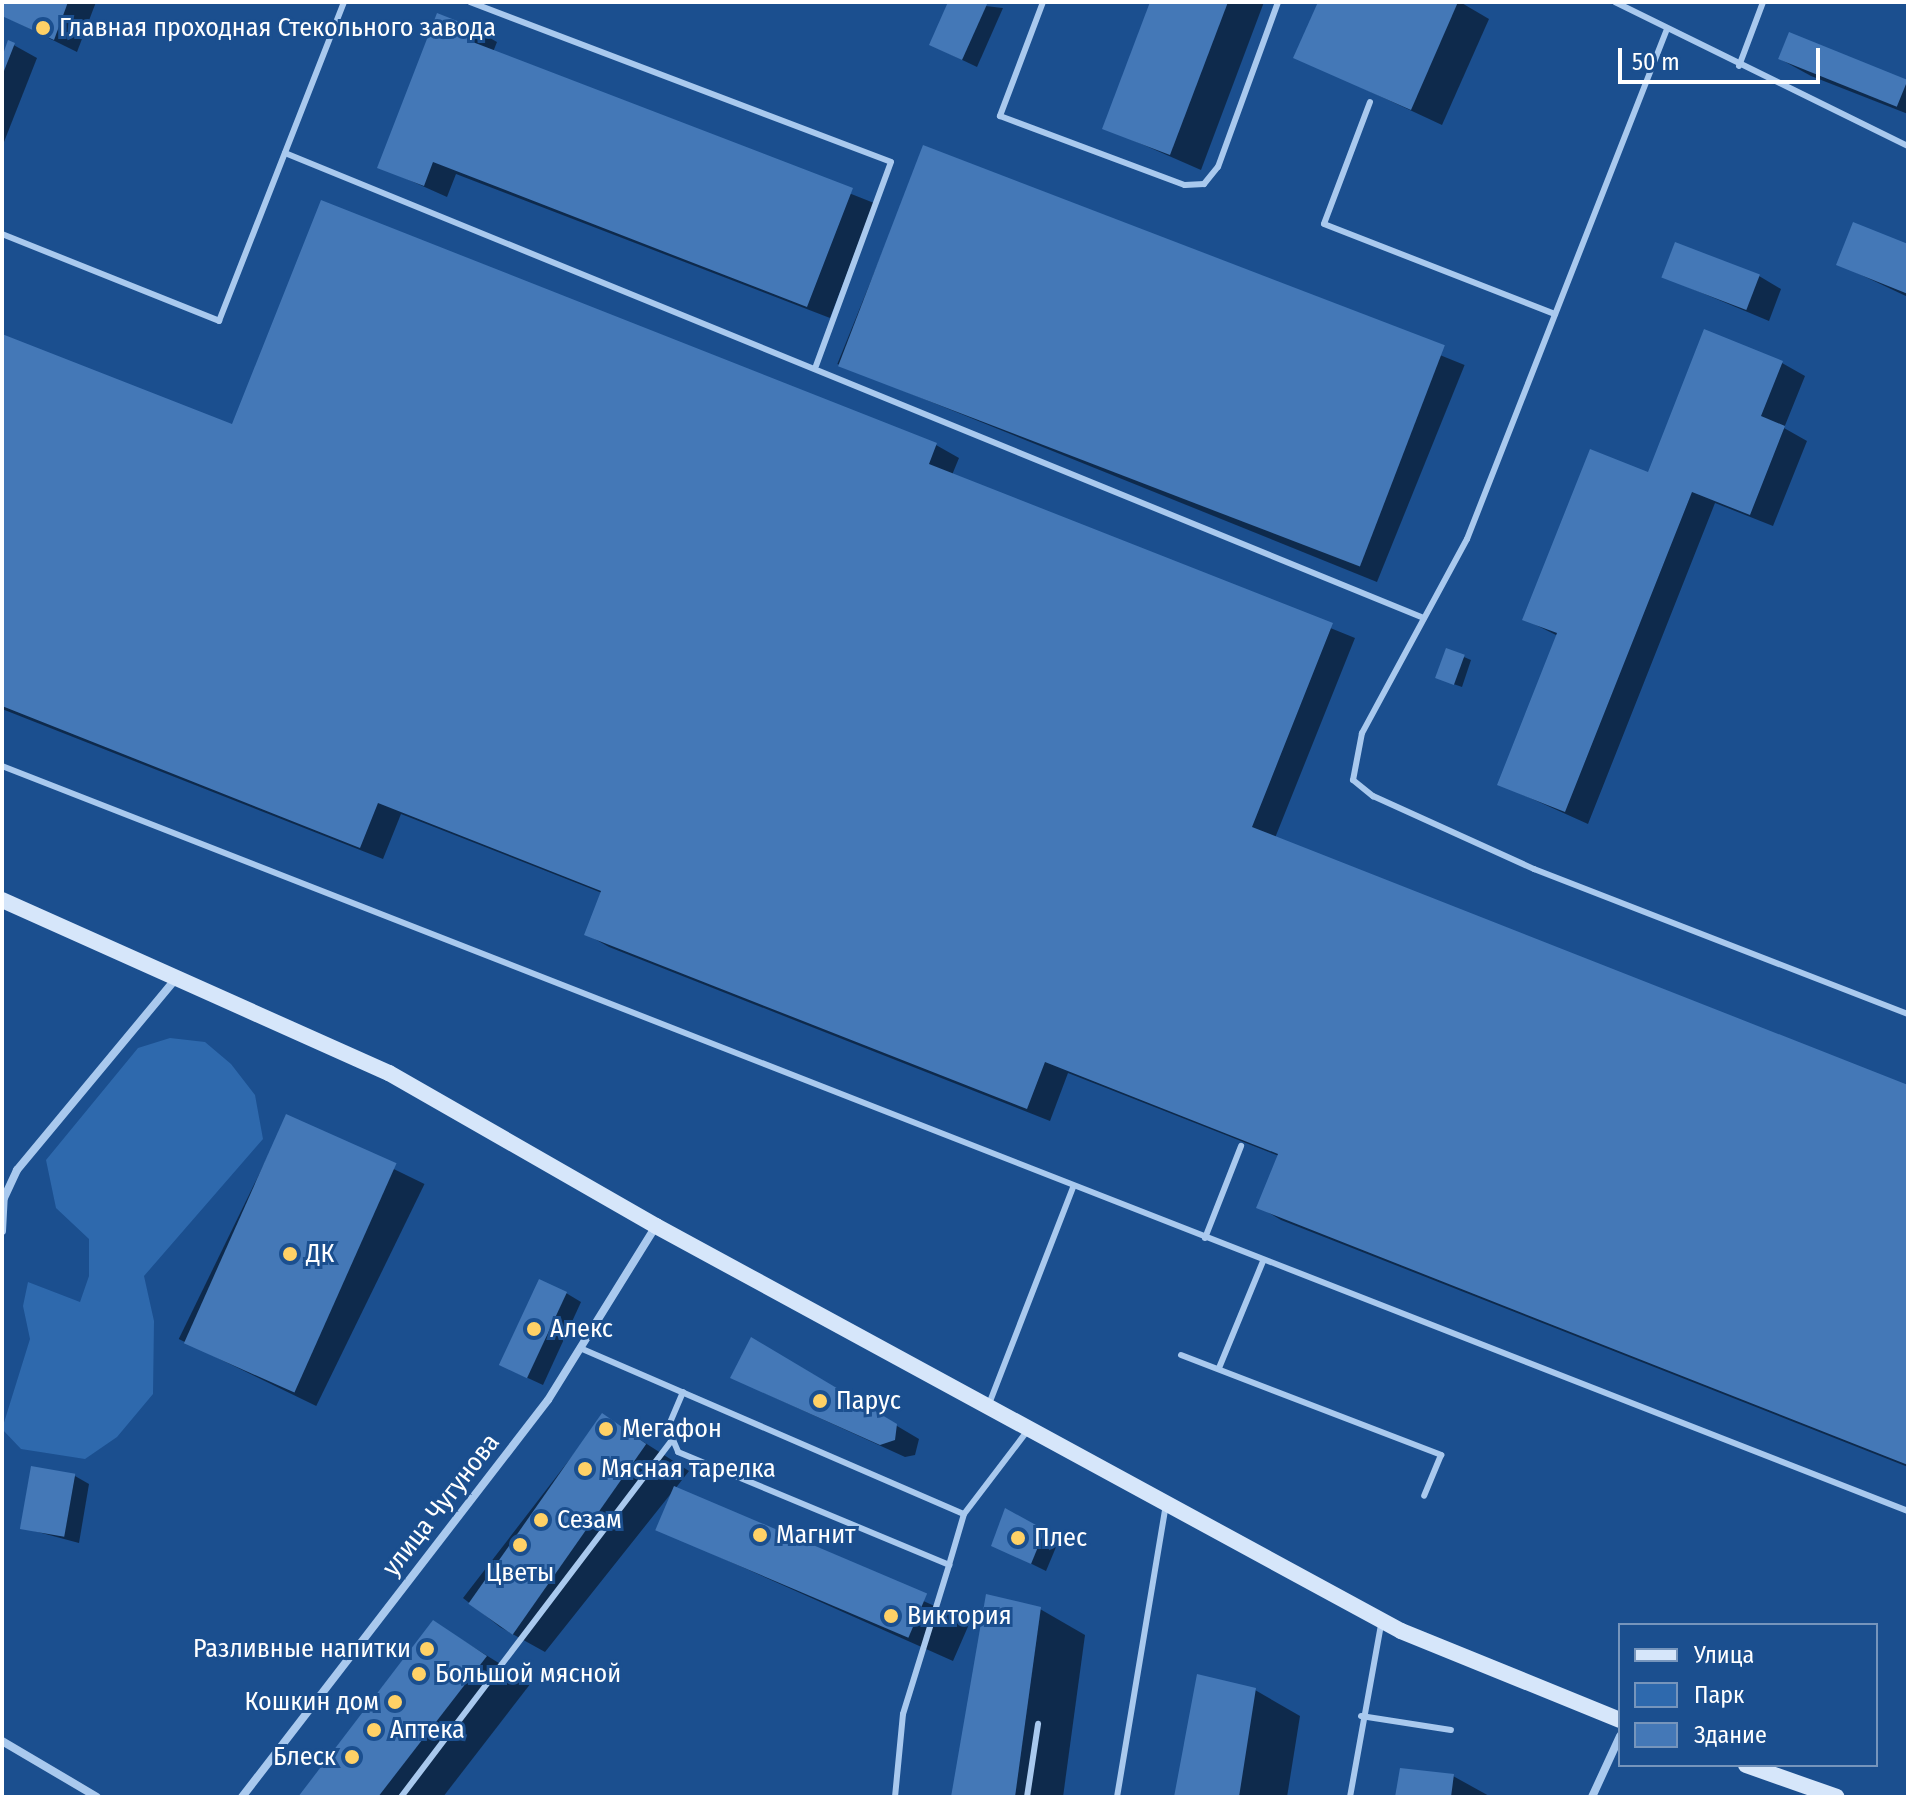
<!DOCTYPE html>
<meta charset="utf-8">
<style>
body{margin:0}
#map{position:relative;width:1910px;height:1799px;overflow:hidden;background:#1b4f8f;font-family:"Fira Sans Condensed",sans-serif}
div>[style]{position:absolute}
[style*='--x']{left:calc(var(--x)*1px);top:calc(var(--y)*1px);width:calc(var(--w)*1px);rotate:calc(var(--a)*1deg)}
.green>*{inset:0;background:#2e69ad}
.shadow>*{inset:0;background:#0007;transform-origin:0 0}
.building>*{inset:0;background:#4478b7;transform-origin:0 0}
.service>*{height:6px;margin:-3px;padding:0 3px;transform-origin:3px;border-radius:3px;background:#a9c9ee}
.minor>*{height:8px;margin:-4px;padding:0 4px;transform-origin:4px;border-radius:4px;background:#a9c9ee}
.secondary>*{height:16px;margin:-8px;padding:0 8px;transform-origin:8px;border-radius:8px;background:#d6e6fa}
.dots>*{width:22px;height:22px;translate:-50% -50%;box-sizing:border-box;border:4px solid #1b4f8f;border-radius:50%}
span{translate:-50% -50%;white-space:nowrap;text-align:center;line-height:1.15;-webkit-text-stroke:6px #1b4f8f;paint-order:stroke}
.poi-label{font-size:26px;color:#fff}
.left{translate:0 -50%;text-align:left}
.right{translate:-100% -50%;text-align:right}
.street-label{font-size:26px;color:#fff}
.frame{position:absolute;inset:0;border:4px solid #fff;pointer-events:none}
.legend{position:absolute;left:1618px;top:1623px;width:260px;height:144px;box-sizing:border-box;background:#1b4f8f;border:2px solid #7695bc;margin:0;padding:10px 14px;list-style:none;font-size:24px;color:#fff}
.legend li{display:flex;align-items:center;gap:16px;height:40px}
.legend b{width:40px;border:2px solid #7695bc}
.scale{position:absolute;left:1618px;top:48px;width:202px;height:36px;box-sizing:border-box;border:4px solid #fff;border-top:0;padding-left:10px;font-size:24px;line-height:28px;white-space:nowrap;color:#fff;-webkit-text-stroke:6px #1b4f8f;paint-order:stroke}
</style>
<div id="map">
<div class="green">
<div style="clip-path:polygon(170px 1038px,205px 1042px,231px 1064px,255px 1095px,263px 1139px,144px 1276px,154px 1321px,153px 1394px,117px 1437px,85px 1459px,21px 1449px,2px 1429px,30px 1339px,23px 1306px,28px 1282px,80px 1302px,89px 1276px,89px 1239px,56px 1208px,46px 1160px,138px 1048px)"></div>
</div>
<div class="shadow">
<div style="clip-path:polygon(2px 2px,96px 2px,77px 52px,2px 15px)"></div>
<div style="clip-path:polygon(950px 2px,1003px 8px,977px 67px,931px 45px)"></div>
<div style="clip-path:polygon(1152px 2px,1264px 2px,1201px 170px,1105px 128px)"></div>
<div style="clip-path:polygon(1320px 2px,1460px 2px,1489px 19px,1442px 125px,1296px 57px)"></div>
<div style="clip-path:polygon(474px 29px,497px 42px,493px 52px,874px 203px,830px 318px,456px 174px,447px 197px,380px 167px)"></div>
<div style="clip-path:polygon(10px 43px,37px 58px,2px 147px,2px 62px)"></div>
<div style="clip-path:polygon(1780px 59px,1908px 81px,1908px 114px,1811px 76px)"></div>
<div style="left:925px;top:147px;width:582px;height:234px;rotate:22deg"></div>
<div style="clip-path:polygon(322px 202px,936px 445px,959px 458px,952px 475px,1355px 638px,1275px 838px,1908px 1087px,1908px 1467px,1281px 1220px,1259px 1207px,1279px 1156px,1068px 1073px,1050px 1121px,609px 947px,586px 934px,602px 893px,401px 814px,383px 859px,2px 709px,2px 336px,233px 427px)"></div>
<div style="clip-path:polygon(1908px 246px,1908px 297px,1838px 264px)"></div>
<div style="clip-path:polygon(1759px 276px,1781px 289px,1769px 321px,1664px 277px)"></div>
<div style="clip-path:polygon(1782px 363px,1805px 376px,1784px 428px,1807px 441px,1773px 526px,1715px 503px,1588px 824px,1499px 784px,1558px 636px,1524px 619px)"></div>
<div style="clip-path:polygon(1464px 657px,1471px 660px,1462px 687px,1445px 681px)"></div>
<div style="left:287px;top:1117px;width:153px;height:247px;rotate:26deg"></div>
<div style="clip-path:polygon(566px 1293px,581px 1302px,543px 1385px,517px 1373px)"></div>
<div style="clip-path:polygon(752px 1340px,919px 1439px,915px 1455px,905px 1457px,732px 1378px)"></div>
<div style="clip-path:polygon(603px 1416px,689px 1471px,675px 1489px,970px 1622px,953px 1661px,659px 1530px,673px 1491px,545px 1652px,500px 1627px,463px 1598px)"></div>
<div style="clip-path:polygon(75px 1476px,89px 1484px,79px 1543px,23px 1528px)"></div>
<div style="clip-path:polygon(1006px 1511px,1059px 1540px,1046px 1571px,993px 1545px)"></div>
<div style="clip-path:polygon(1040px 1609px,1085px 1635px,1063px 1797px,953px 1797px)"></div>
<div style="clip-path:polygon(433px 1622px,531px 1683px,443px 1797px,301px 1797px)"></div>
<div style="clip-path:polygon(1255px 1690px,1300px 1716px,1287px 1797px,1176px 1797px)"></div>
<div style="clip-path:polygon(1453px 1776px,1491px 1797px,1397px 1797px)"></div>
</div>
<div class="building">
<div style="clip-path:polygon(2px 2px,68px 2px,54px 40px,2px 16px)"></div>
<div style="clip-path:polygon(948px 2px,988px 2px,962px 60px,929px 45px)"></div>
<div style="clip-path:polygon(1150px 2px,1228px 2px,1170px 155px,1102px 129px)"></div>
<div style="clip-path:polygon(1318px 2px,1458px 2px,1411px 110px,1293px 58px)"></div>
<div style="clip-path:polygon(437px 13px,475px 28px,470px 41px,853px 188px,807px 307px,433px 162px,424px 186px,377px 168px)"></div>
<div style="left:1789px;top:32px;width:128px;height:29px;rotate:22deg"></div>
<div style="clip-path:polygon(8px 40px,15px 43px,2px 76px,2px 57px)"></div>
<div style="left:923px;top:145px;width:559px;height:237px;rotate:21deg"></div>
<div style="clip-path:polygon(321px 200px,937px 443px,929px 464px,1333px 623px,1252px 827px,1908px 1085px,1908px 1465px,1256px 1208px,1278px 1154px,1045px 1062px,1027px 1109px,584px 935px,601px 891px,378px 803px,360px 848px,2px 706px,2px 334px,232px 424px)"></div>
<div style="clip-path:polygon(1853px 222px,1908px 244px,1908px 294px,1836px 265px)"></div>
<div style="left:1675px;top:242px;width:91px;height:38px;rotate:21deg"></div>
<div style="clip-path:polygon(1704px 329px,1783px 361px,1761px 416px,1785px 426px,1750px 515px,1692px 492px,1565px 812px,1497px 785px,1557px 633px,1522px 620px,1590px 449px,1648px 472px)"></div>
<div style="left:1446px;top:648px;width:20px;height:32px;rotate:20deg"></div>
<div style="left:286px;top:1114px;width:121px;height:251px;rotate:24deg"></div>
<div style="left:539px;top:1279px;width:31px;height:95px;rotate:25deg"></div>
<div style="clip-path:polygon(751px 1337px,897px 1424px,895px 1440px,880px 1445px,730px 1378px)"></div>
<div style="left:602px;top:1413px;width:54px;height:233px;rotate:35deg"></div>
<div style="left:31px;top:1466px;width:45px;height:64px;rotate:10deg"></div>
<div style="left:674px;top:1486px;width:275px;height:48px;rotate:23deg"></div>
<div style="clip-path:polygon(1005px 1508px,1045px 1530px,1031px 1564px,991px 1546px)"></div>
<div style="clip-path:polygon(986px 1594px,1041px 1607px,1015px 1797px,951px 1797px)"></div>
<div style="clip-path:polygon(433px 1620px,487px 1656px,378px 1797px,298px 1797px)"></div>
<div style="clip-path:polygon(1197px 1674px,1256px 1688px,1239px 1797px,1174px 1797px)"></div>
<div style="clip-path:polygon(1400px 1768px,1454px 1774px,1451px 1797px,1395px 1797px)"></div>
</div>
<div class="service">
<div style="--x:470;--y:2;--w:450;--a:20.8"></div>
<div style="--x:891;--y:162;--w:217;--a:110.2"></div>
<div style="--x:1043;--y:2;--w:122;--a:110.7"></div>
<div style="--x:1000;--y:116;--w:197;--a:20.5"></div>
<div style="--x:1185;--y:185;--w:19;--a:-3"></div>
<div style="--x:1204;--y:184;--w:22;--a:-51"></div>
<div style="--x:1218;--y:167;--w:176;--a:-70"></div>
<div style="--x:1615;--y:2;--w:326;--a:26.2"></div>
<div style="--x:1667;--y:29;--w:548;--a:111.41"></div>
<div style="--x:1467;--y:539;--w:221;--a:118.4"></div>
<div style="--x:1362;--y:733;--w:48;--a:100.8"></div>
<div style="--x:1353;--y:780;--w:26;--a:39"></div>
<div style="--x:1373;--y:796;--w:177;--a:24.4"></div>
<div style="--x:1534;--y:869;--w:401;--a:21.2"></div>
<div style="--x:1739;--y:66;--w:68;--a:-69.4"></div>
<div style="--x:1370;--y:102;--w:130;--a:110.7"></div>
<div style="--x:1324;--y:224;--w:248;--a:21.3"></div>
<div style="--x:285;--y:153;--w:1230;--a:22.21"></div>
<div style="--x:2;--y:234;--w:234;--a:21.8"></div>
<div style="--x:219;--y:321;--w:343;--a:-68.6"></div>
<div style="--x:2;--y:766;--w:2046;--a:21.35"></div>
<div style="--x:1205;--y:1238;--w:99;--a:-68.6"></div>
<div style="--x:580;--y:1348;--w:418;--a:23.4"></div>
<div style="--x:964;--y:1514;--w:106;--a:-52.7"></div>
<div style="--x:1181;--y:1355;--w:279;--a:21"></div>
<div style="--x:1441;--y:1455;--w:44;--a:112.5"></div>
<div style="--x:1219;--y:1368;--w:116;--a:-67.6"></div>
<div style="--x:683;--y:1392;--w:39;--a:113"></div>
<div style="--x:668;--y:1428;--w:26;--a:67"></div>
<div style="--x:678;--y:1452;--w:294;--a:22.6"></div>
<div style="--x:949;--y:1565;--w:53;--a:-73.6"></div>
<div style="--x:989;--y:1404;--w:233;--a:-68.8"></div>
<div style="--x:1361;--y:1716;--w:91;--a:8.8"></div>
<div style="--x:401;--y:1797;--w:450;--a:-52.8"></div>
<div style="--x:895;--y:1797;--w:83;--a:-84.5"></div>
<div style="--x:903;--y:1714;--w:156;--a:-72.8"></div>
<div style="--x:1027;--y:1797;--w:74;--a:-81.4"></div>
<div style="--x:1117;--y:1797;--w:296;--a:-80.5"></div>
<div style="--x:1350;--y:1797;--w:176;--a:-79.8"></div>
</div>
<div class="minor">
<div style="--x:2;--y:1231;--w:33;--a:-87"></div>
<div style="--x:4;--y:1198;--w:31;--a:-65"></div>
<div style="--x:17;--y:1170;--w:251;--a:-50.3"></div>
<div style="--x:2;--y:1741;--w:110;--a:30.5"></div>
<div style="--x:242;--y:1797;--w:501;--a:-52.38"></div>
<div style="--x:548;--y:1400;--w:205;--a:-58.2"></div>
<div style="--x:1592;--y:1797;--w:67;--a:-65.3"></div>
</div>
<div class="secondary">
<div style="--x:2;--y:900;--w:424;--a:24.1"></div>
<div style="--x:389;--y:1073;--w:308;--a:29.8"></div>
<div style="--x:656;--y:1226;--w:848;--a:28.53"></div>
<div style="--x:1401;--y:1631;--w:236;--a:22.1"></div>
<div style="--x:1746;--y:1765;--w:96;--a:19.4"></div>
</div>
<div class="dots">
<div style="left:43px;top:28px;background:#ffd166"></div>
<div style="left:290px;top:1254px;background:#ffd166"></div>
<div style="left:534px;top:1329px;background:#ffd166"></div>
<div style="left:820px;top:1401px;background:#ffd166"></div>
<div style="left:606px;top:1429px;background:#ffd166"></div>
<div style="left:585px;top:1469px;background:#ffd166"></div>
<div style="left:541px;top:1520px;background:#ffd166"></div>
<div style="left:760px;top:1535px;background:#ffd166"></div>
<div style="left:1018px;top:1538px;background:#ffd166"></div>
<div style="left:520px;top:1545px;background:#ffd166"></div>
<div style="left:891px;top:1616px;background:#ffd166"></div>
<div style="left:427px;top:1649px;background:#ffd166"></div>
<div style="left:419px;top:1674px;background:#ffd166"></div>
<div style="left:395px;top:1702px;background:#ffd166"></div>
<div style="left:374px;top:1730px;background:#ffd166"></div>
<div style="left:352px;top:1757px;background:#ffd166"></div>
</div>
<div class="poi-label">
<span class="left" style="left:59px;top:28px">Главная проходная Стекольного завода</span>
<span class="left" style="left:306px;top:1254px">ДК</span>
<span class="left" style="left:550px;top:1329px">Алекс</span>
<span class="left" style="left:836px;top:1401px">Парус</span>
<span class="left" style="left:622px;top:1429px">Мегафон</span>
<span class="left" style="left:601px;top:1469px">Мясная тарелка</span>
<span class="left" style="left:557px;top:1520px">Сезам</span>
<span class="left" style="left:776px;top:1535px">Магнит</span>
<span class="left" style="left:1034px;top:1538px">Плес</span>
<span style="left:520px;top:1573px">Цветы</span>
<span class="left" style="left:907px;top:1616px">Виктория</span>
<span class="right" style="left:411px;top:1649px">Разливные напитки</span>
<span class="left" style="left:435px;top:1674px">Большой мясной</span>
<span class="right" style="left:379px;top:1702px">Кошкин дом</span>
<span class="left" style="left:390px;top:1730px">Аптека</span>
<span class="right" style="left:336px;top:1757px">Блеск</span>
</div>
<div class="street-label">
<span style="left:441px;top:1505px;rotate:-52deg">улица Чугунова</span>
</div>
<div class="frame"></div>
<ul class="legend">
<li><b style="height:10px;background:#d6e6fa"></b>Улица</li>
<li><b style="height:22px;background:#2e69ad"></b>Парк</li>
<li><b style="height:22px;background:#4478b7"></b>Здание</li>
</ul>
<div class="scale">50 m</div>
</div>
